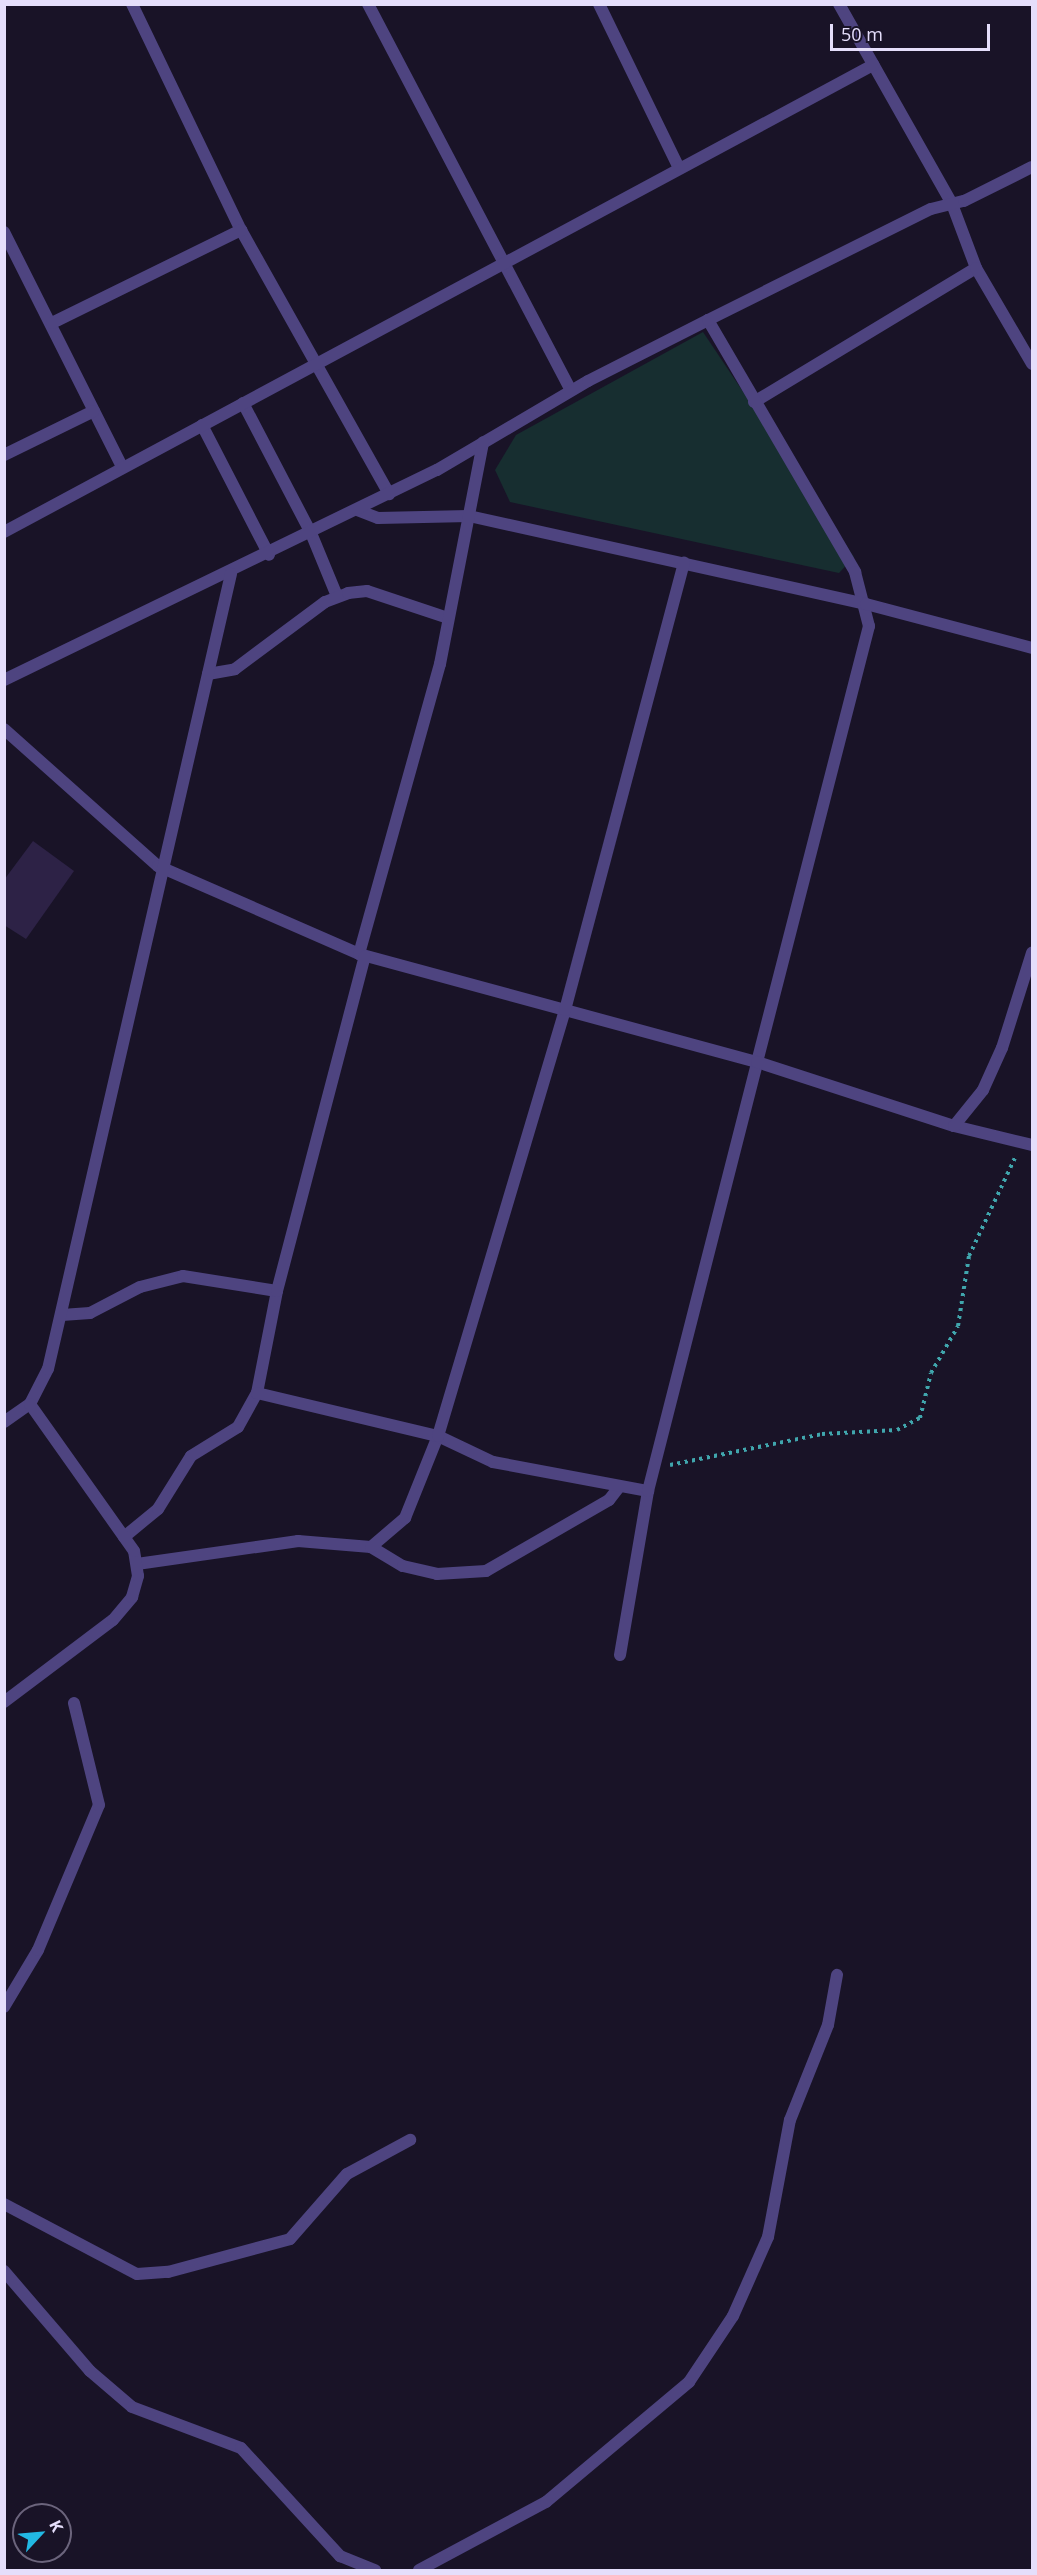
<!DOCTYPE html>
<style>
body{margin:0}
#map{position:relative;width:1037px;height:2575px;overflow:hidden;background:#191327;font-family:"Open Sans",sans-serif}
div>[style]{position:absolute}
[style*='--x']{left:calc(var(--x)*1px);top:calc(var(--y)*1px);width:calc(var(--w)*1px);rotate:calc(var(--a)*1deg)}
.green>*{inset:0;background:#172e30}
.building>*{inset:0;background:#2d2246}
.path>*{height:4px;margin-top:-2px;transform-origin:0;background:repeating-linear-gradient(90deg,#40a6ad 0 3px,transparent 0 7.5px)}
.service>*{height:12px;margin:-6px;padding:0 6px;transform-origin:6px;border-radius:6px;background:#4e4480}
.minor>*{height:12px;margin:-6px;padding:0 6px;transform-origin:6px;border-radius:6px;background:#4e4480}
span{translate:-50% -50%;white-space:nowrap;text-align:center;line-height:1.15;-webkit-text-stroke:6px #191327;paint-order:stroke}
.frame{position:absolute;inset:0;border:6px solid #e5defb;pointer-events:none}
.north{position:absolute;left:12px;top:2503px;width:60px;height:60px;box-sizing:border-box;background:#191327;border:2px solid #6b647c;border-radius:50%;rotate:64deg;font-size:16px;font-weight:700;line-height:24px;text-align:center;color:#e5defb}
.north::after{content:'';display:block;margin:auto;width:21px;height:27px;background:#22b8e3;clip-path:polygon(50% 0,100% 100%,50% 72%,0 100%)}
.scale{position:absolute;left:830px;top:24px;width:160px;height:27px;box-sizing:border-box;border:3px solid #e5defb;border-top:0;padding-left:8px;font-size:18px;line-height:21px;white-space:nowrap;color:#e5defb;-webkit-text-stroke:4px #191327;paint-order:stroke}
</style>
<div id="map">
<div class="green">
<div style="clip-path:polygon(703px 332px,854px 557px,839px 573px,510px 502px,495px 470px,516px 435px)"></div>
</div>
<div class="building">
<div style="clip-path:polygon(33px 841px,74px 871px,26px 939px,4px 925px,4px 880px)"></div>
</div>
<div class="path">
<div style="--x:670;--y:1465;--w:155;--a:-11.5"></div>
<div style="--x:822;--y:1434;--w:75;--a:-3.1"></div>
<div style="--x:897;--y:1430;--w:26;--a:-28"></div>
<div style="--x:920;--y:1418;--w:46;--a:-76.3"></div>
<div style="--x:931;--y:1373;--w:54;--a:-60.1"></div>
<div style="--x:958;--y:1326;--w:71;--a:-81.1"></div>
<div style="--x:969;--y:1256;--w:108;--a:-64.9"></div>
</div>
<div class="service">
<div style="--x:754;--y:402;--w:259;--a:-31.1"></div>
<div style="--x:357;--y:510;--w:22;--a:21"></div>
<div style="--x:378;--y:518;--w:91;--a:-1.3"></div>
<div style="--x:124;--y:1537;--w:44;--a:-39.5"></div>
<div style="--x:158;--y:1509;--w:62;--a:-58.1"></div>
<div style="--x:191;--y:1456;--w:55;--a:-31.7"></div>
<div style="--x:238;--y:1427;--w:39;--a:-61"></div>
<div style="--x:371;--y:1547;--w:37;--a:31"></div>
<div style="--x:403;--y:1566;--w:35;--a:13"></div>
<div style="--x:437;--y:1574;--w:49;--a:-3.5"></div>
<div style="--x:486;--y:1571;--w:142;--a:-30"></div>
<div style="--x:609;--y:1500;--w:16;--a:-52"></div>
<div style="--x:137;--y:1564;--w:163;--a:-8.1"></div>
<div style="--x:298;--y:1541;--w:73;--a:4.7"></div>
<div style="--x:371;--y:1547;--w:45;--a:-40.5"></div>
<div style="--x:405;--y:1518;--w:88;--a:-68.1"></div>
<div style="--x:438;--y:1436;--w:61;--a:25.3"></div>
<div style="--x:493;--y:1462;--w:158;--a:10.6"></div>
<div style="--x:620;--y:1655;--w:166;--a:-80.3"></div>
<div style="--x:648;--y:1491;--w:443;--a:-75.7"></div>
</div>
<div class="minor">
<div style="--x:132;--y:4;--w:251;--a:64.3"></div>
<div style="--x:241;--y:230;--w:303;--a:60.7"></div>
<div style="--x:368;--y:4;--w:436;--a:62.3"></div>
<div style="--x:599;--y:4;--w:182;--a:64"></div>
<div style="--x:839;--y:4;--w:230;--a:60.5"></div>
<div style="--x:952;--y:204;--w:68;--a:69.4"></div>
<div style="--x:976;--y:268;--w:111;--a:59.7"></div>
<div style="--x:4;--y:232;--w:263;--a:63.3"></div>
<div style="--x:708;--y:320;--w:292;--a:59.7"></div>
<div style="--x:855;--y:572;--w:56;--a:75.5"></div>
<div style="--x:869;--y:626;--w:450;--a:104.4"></div>
<div style="--x:52;--y:323;--w:211;--a:-26.2"></div>
<div style="--x:243;--y:403;--w:147;--a:62.4"></div>
<div style="--x:311;--y:533;--w:68;--a:67.6"></div>
<div style="--x:202;--y:425;--w:146;--a:62.7"></div>
<div style="--x:4;--y:455;--w:100;--a:-26.1"></div>
<div style="--x:469;--y:516;--w:407;--a:12.5"></div>
<div style="--x:866;--y:604;--w:172;--a:14.8"></div>
<div style="--x:4;--y:532;--w:987;--a:-28.25"></div>
<div style="--x:208;--y:674;--w:27;--a:-10"></div>
<div style="--x:235;--y:669;--w:112;--a:-36.7"></div>
<div style="--x:325;--y:602;--w:25;--a:-21"></div>
<div style="--x:348;--y:593;--w:19;--a:-6"></div>
<div style="--x:367;--y:591;--w:85;--a:18.4"></div>
<div style="--x:4;--y:680;--w:481;--a:-25.9"></div>
<div style="--x:437;--y:470;--w:175;--a:-30.5"></div>
<div style="--x:588;--y:381;--w:135;--a:-26.9"></div>
<div style="--x:708;--y:320;--w:249;--a:-26.5"></div>
<div style="--x:931;--y:209;--w:34;--a:-14"></div>
<div style="--x:964;--y:201;--w:76;--a:-26.6"></div>
<div style="--x:4;--y:729;--w:206;--a:41.7"></div>
<div style="--x:158;--y:866;--w:219;--a:23.6"></div>
<div style="--x:359;--y:954;--w:412;--a:15.2"></div>
<div style="--x:757;--y:1062;--w:207;--a:18"></div>
<div style="--x:954;--y:1126;--w:80;--a:13.7"></div>
<div style="--x:359;--y:954;--w:301;--a:-74.4"></div>
<div style="--x:440;--y:664;--w:226;--a:-79"></div>
<div style="--x:954;--y:1126;--w:46;--a:-51.1"></div>
<div style="--x:983;--y:1090;--w:46;--a:-65.7"></div>
<div style="--x:1002;--y:1048;--w:100;--a:-72.5"></div>
<div style="--x:277;--y:1291;--w:104;--a:101.1"></div>
<div style="--x:257;--y:1393;--w:186;--a:13.4"></div>
<div style="--x:438;--y:1436;--w:445;--a:-73.4"></div>
<div style="--x:565;--y:1010;--w:463;--a:-75.1"></div>
<div style="--x:62;--y:1315;--w:28;--a:-4"></div>
<div style="--x:90;--y:1313;--w:56;--a:-27.5"></div>
<div style="--x:140;--y:1287;--w:44;--a:-14.3"></div>
<div style="--x:183;--y:1276;--w:95;--a:9.1"></div>
<div style="--x:277;--y:1291;--w:346;--a:-75.3"></div>
<div style="--x:4;--y:1422;--w:32;--a:-35"></div>
<div style="--x:30;--y:1404;--w:39;--a:-63"></div>
<div style="--x:48;--y:1369;--w:816;--a:-77.04"></div>
<div style="--x:4;--y:1702;--w:136;--a:-37"></div>
<div style="--x:113;--y:1620;--w:30;--a:-50"></div>
<div style="--x:132;--y:1597;--w:22;--a:-74"></div>
<div style="--x:138;--y:1576;--w:25;--a:-99"></div>
<div style="--x:134;--y:1551;--w:180;--a:-125.3"></div>
<div style="--x:4;--y:2007;--w:66;--a:-59.2"></div>
<div style="--x:38;--y:1950;--w:157;--a:-67.2"></div>
<div style="--x:99;--y:1805;--w:105;--a:-103.8"></div>
<div style="--x:4;--y:2204;--w:150;--a:27.8"></div>
<div style="--x:137;--y:2274;--w:31;--a:-4"></div>
<div style="--x:168;--y:2272;--w:126;--a:-15.1"></div>
<div style="--x:290;--y:2239;--w:86;--a:-48.8"></div>
<div style="--x:347;--y:2174;--w:72;--a:-28.4"></div>
<div style="--x:4;--y:2271;--w:132;--a:49.3"></div>
<div style="--x:90;--y:2371;--w:55;--a:40.6"></div>
<div style="--x:132;--y:2407;--w:116;--a:20.6"></div>
<div style="--x:241;--y:2448;--w:147;--a:47.5"></div>
<div style="--x:340;--y:2556;--w:38;--a:22"></div>
<div style="--x:419;--y:2570;--w:144;--a:-28.2"></div>
<div style="--x:546;--y:2502;--w:187;--a:-40"></div>
<div style="--x:689;--y:2382;--w:79;--a:-56.3"></div>
<div style="--x:733;--y:2316;--w:86;--a:-66.1"></div>
<div style="--x:768;--y:2237;--w:119;--a:-79.4"></div>
<div style="--x:790;--y:2120;--w:102;--a:-68.2"></div>
<div style="--x:828;--y:2025;--w:51;--a:-79.8"></div>
</div>
<div class="frame"></div>
<div class="north">K</div>
<div class="scale">50 m</div>
</div>
